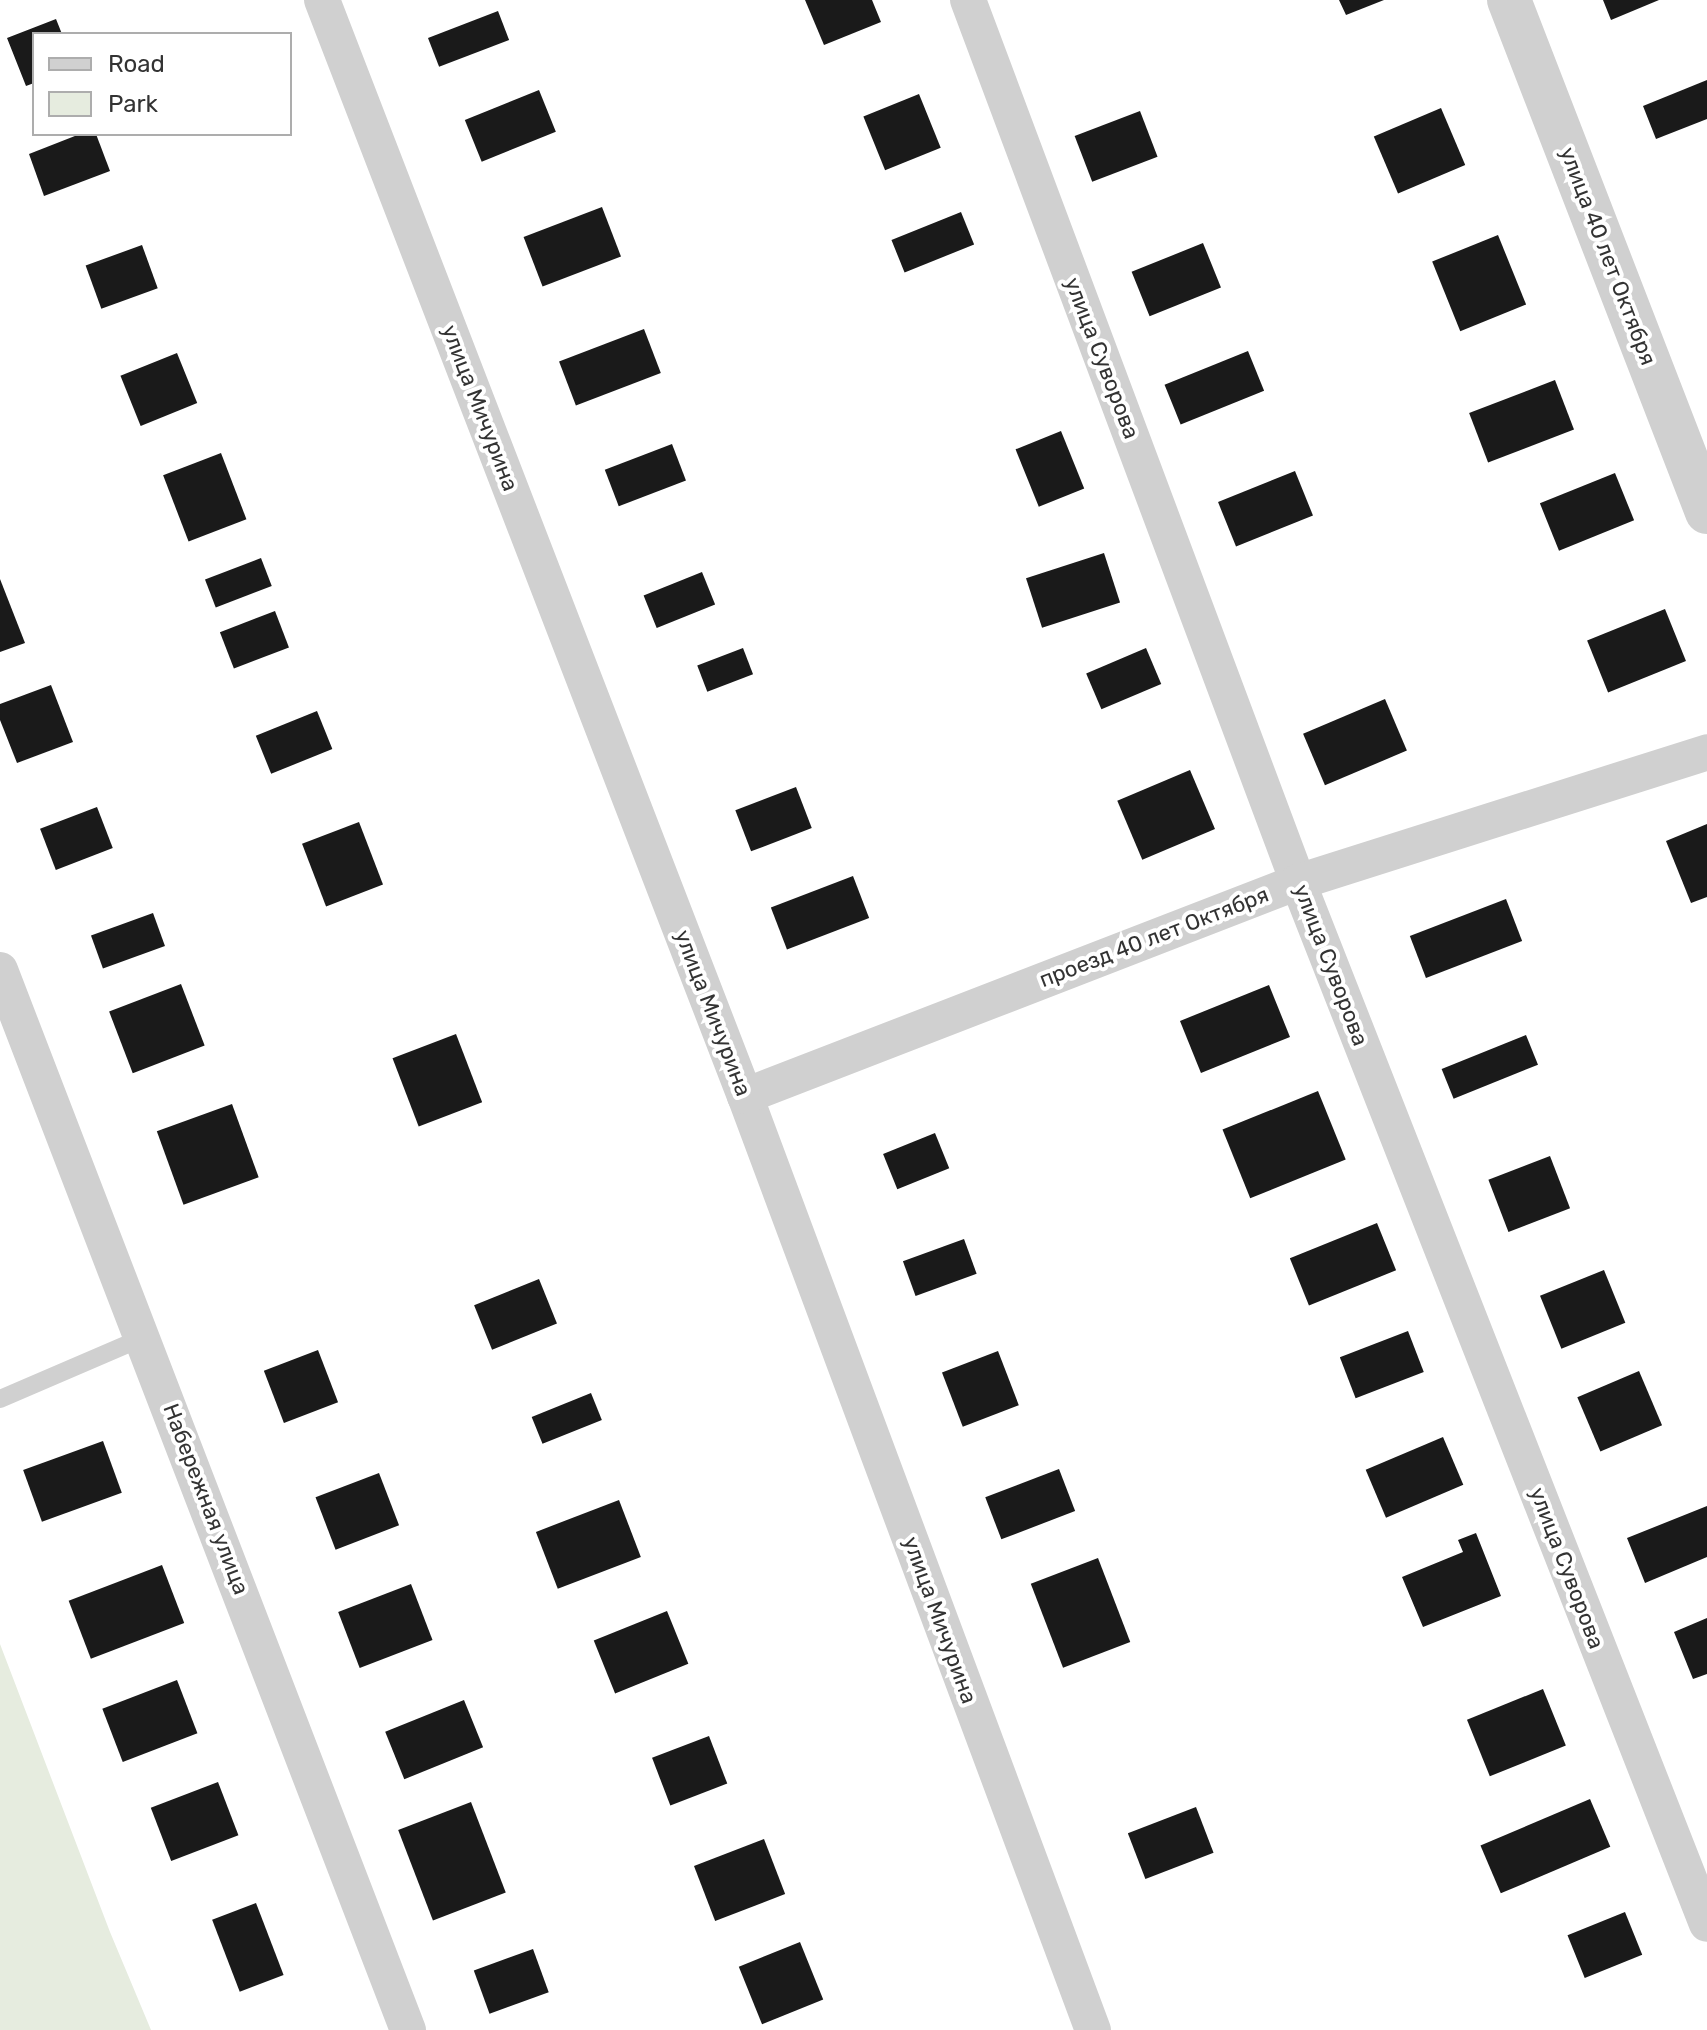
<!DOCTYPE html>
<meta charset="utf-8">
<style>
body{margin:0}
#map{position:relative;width:1707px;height:2030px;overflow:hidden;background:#fff;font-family:Rubik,sans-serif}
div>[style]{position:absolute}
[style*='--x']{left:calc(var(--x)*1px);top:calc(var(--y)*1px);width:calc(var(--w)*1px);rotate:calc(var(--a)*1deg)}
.green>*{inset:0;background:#e6ecdf}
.building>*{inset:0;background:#1a1a1a;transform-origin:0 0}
.service>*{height:18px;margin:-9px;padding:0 9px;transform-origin:9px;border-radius:9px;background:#d0d0d0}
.minor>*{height:36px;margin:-18px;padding:0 18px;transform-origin:18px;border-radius:18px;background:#d0d0d0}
.tertiary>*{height:44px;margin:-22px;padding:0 22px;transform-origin:22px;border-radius:22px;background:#d0d0d0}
span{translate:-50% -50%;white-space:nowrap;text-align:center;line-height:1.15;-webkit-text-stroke:8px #fff;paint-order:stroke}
.street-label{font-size:22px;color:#333}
.legend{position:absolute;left:32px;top:32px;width:260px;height:104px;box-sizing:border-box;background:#fff;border:2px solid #adadad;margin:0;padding:10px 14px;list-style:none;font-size:24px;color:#333}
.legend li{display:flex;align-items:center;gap:16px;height:40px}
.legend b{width:40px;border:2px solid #adadad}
</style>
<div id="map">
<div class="green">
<div style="clip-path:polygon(0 1644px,110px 1932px,151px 2030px,0 2030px)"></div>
</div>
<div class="building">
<div style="clip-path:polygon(805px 0,872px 0,881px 22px,824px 45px)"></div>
<div style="clip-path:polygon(1339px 0,1384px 0,1346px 15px)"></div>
<div style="clip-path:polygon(1603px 0,1659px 0,1611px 20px)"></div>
<div style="left:498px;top:11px;width:31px;height:75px;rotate:69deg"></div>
<div style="clip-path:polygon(56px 19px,62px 34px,34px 34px,34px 83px,26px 86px,7px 38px)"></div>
<div style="clip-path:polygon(1707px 80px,1707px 119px,1656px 139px,1643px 106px)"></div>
<div style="left:539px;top:90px;width:45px;height:80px;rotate:68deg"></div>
<div style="left:919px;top:94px;width:58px;height:60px;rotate:68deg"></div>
<div style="left:1441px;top:108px;width:62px;height:73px;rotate:67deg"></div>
<div style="left:1140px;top:111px;width:49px;height:70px;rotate:69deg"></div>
<div style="clip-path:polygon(80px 134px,96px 134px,110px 171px,44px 196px,29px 154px)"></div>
<div style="left:602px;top:207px;width:53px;height:84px;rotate:69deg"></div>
<div style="left:961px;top:212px;width:35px;height:75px;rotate:68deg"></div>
<div style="left:1498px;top:235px;width:75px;height:71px;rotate:68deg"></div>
<div style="left:1203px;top:243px;width:48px;height:77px;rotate:68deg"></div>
<div style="left:142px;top:245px;width:46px;height:60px;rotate:70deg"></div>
<div style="left:644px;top:329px;width:47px;height:91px;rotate:69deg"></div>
<div style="left:1248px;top:351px;width:43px;height:90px;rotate:68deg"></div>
<div style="left:177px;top:353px;width:54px;height:61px;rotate:68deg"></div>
<div style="left:1555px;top:380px;width:53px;height:92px;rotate:69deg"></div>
<div style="left:1061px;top:431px;width:62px;height:49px;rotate:68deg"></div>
<div style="left:672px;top:444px;width:39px;height:72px;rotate:69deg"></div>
<div style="left:221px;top:453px;width:71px;height:62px;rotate:69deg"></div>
<div style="left:1295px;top:471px;width:48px;height:83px;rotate:68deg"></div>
<div style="left:1615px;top:473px;width:51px;height:81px;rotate:68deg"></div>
<div style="left:1104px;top:553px;width:52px;height:82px;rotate:72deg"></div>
<div style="left:261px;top:558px;width:30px;height:60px;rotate:69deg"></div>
<div style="left:702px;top:572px;width:35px;height:63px;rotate:68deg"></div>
<div style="clip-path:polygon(0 579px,25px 643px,0 652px)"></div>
<div style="left:1665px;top:609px;width:56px;height:84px;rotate:68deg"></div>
<div style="left:275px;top:611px;width:39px;height:59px;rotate:69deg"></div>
<div style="left:743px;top:648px;width:28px;height:49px;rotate:69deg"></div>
<div style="left:1146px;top:648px;width:39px;height:65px;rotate:67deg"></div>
<div style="clip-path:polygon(51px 685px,73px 742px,17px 763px,0 720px,0 704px)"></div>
<div style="left:1385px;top:699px;width:56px;height:89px;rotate:67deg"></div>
<div style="left:317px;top:711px;width:41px;height:66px;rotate:68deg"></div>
<div style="left:1190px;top:770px;width:64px;height:79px;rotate:67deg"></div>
<div style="left:796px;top:787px;width:44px;height:65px;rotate:69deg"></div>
<div style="left:97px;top:807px;width:44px;height:61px;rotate:69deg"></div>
<div style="left:359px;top:822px;width:67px;height:61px;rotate:69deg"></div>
<div style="clip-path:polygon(1707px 824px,1707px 897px,1691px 903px,1666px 841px)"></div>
<div style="left:853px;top:876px;width:45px;height:88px;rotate:69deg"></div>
<div style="left:1506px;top:899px;width:45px;height:103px;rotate:69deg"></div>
<div style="left:153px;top:913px;width:35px;height:66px;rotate:70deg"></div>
<div style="left:181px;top:984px;width:66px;height:77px;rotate:69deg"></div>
<div style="left:1269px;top:985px;width:56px;height:96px;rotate:68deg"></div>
<div style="left:456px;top:1034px;width:73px;height:68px;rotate:69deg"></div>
<div style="left:1526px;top:1035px;width:32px;height:91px;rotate:68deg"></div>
<div style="left:1318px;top:1091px;width:74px;height:103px;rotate:68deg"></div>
<div style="left:232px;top:1104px;width:78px;height:80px;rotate:70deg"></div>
<div style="left:935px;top:1133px;width:38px;height:56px;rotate:68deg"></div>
<div style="left:1550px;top:1156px;width:56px;height:66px;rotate:69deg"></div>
<div style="left:1377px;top:1223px;width:51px;height:94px;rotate:68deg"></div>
<div style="left:964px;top:1239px;width:37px;height:65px;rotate:70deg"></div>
<div style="left:1604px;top:1270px;width:57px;height:69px;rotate:68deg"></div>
<div style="left:539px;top:1279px;width:48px;height:70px;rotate:68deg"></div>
<div style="left:1408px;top:1331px;width:44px;height:73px;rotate:69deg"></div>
<div style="left:318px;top:1350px;width:56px;height:58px;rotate:69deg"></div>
<div style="left:998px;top:1351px;width:58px;height:60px;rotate:69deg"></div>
<div style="left:1639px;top:1371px;width:59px;height:67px;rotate:67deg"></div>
<div style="left:591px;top:1393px;width:29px;height:64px;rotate:68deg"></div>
<div style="left:1443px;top:1437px;width:52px;height:84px;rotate:67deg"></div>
<div style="left:103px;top:1441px;width:55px;height:85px;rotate:70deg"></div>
<div style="left:1059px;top:1469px;width:45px;height:79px;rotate:69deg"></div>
<div style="left:379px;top:1473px;width:56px;height:68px;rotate:69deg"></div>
<div style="left:619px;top:1500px;width:61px;height:89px;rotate:69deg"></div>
<div style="clip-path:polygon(1707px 1506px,1707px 1557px,1645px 1583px,1627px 1538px)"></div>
<div style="clip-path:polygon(1476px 1533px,1501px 1596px,1423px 1627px,1402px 1577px,1463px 1552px,1458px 1540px)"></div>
<div style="left:1098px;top:1558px;width:90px;height:72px;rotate:69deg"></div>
<div style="left:162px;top:1565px;width:62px;height:100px;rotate:69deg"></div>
<div style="left:411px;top:1584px;width:60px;height:78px;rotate:69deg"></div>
<div style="left:667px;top:1611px;width:57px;height:79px;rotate:68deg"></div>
<div style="clip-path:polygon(1707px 1618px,1707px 1674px,1693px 1679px,1674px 1632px)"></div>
<div style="left:177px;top:1680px;width:57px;height:80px;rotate:69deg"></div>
<div style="left:1543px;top:1689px;width:61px;height:82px;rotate:68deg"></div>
<div style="left:464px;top:1700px;width:51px;height:85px;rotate:68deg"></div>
<div style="left:709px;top:1736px;width:51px;height:61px;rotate:69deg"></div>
<div style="left:218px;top:1782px;width:57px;height:72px;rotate:69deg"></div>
<div style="left:1590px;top:1799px;width:52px;height:119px;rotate:67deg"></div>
<div style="left:471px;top:1802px;width:97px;height:78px;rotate:69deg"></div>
<div style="left:1196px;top:1807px;width:49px;height:73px;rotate:69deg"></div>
<div style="left:764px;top:1839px;width:59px;height:75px;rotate:69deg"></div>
<div style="left:256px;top:1903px;width:77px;height:47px;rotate:69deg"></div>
<div style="left:1625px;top:1912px;width:46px;height:62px;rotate:68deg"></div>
<div style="left:800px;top:1942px;width:62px;height:66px;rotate:68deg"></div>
<div style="left:533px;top:1949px;width:46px;height:63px;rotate:70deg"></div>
</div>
<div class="service">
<div style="--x:0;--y:1399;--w:157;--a:-23.3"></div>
</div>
<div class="minor">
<div style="--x:322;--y:0;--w:1175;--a:68.9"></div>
<div style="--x:745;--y:1096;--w:997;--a:69.57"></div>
<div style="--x:968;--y:0;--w:942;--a:69.49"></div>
<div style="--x:1298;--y:882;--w:1119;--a:68.57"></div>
<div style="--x:0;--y:970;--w:1136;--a:68.95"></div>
<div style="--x:745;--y:1096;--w:593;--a:-21.16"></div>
<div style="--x:1298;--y:882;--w:429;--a:-17.6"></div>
</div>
<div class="tertiary">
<div style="--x:1509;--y:0;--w:549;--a:68.86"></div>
</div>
<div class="street-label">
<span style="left:1608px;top:256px;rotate:69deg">улица 40 лет Октября</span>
<span style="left:1102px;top:358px;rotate:69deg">улица Суворова</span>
<span style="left:480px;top:408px;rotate:69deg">улица Мичурина</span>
<span style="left:1154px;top:937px;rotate:-21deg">проезд 40 лет Октября</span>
<span style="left:1331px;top:965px;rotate:69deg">улица Суворова</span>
<span style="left:713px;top:1013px;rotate:69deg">улица Мичурина</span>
<span style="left:206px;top:1499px;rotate:69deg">Набережная улица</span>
<span style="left:1567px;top:1568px;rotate:69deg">улица Суворова</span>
<span style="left:940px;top:1620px;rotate:70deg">улица Мичурина</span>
</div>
<ul class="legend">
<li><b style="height:10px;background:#d0d0d0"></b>Road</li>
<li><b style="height:22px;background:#e6ecdf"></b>Park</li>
</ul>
</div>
